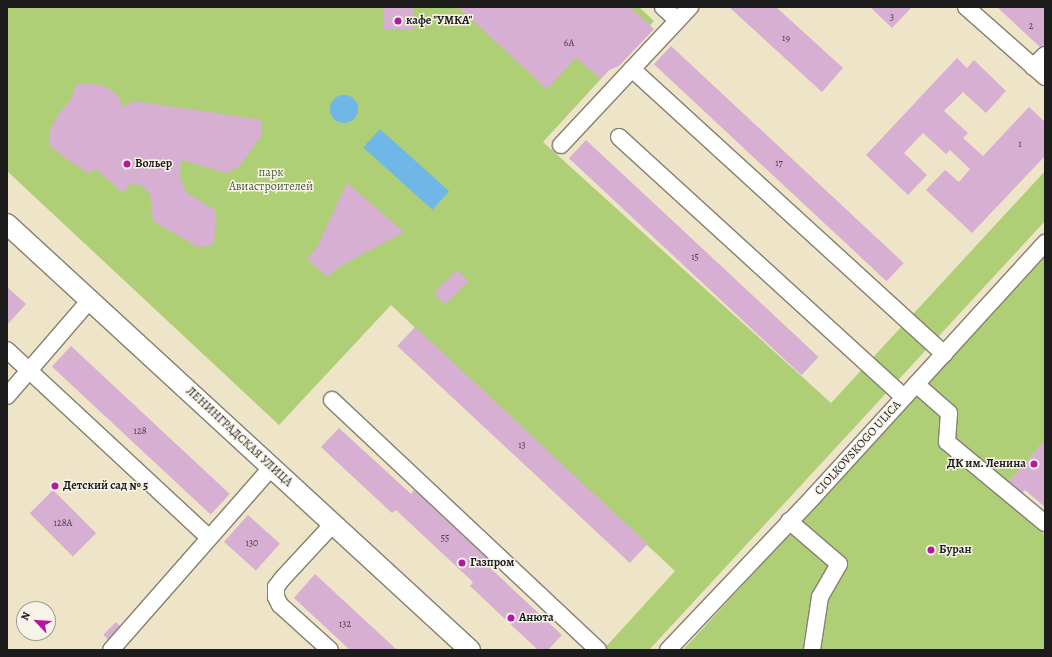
<!DOCTYPE html>
<meta charset="utf-8">
<style>
body{margin:0}
#map{position:relative;width:1052px;height:657px;overflow:hidden;background:#eee4c7;font-family:Alegreya,serif}
div>[style]{position:absolute}
[style*='--x']{left:calc(var(--x)*1px);top:calc(var(--y)*1px);width:calc(var(--w)*1px);rotate:calc(var(--a)*1deg)}
.green>*{inset:0;background:#afcf77}
.water>*{inset:0;background:#6eb7e6;transform-origin:0 0}
.round{border-radius:50%}
.building>*{inset:0;background:#d7afd2;transform-origin:0 0}
.roads{filter:drop-shadow(1px 0 #858072) drop-shadow(-1px 0 #858072) drop-shadow(0 1px #858072) drop-shadow(0 -1px #858072)}
.minor>*{height:16px;margin:-8px;padding:0 8px;transform-origin:8px;border-radius:8px;background:#fff}
.major>*{height:20px;margin:-10px;padding:0 10px;transform-origin:10px;border-radius:10px;background:#fff}
.dots>*{width:11px;height:11px;translate:-50% -50%;box-sizing:border-box;border:2px solid #f7f3e8;border-radius:50%}
span{translate:-50% -50%;white-space:nowrap;text-align:center;line-height:1.15;-webkit-text-stroke:3px #f7f3e8;paint-order:stroke}
.number-label{font-size:10px;color:#4b414a}
.number-label span{-webkit-text-stroke-width:0}
.poi-label{font-size:12px;color:#1c1c1c;font-weight:700}
.left{translate:0 -50%;text-align:left}
.right{translate:-100% -50%;text-align:right}
.park-label{font-size:12px;color:#4f5b3c}
.street-label{font-size:12px;color:#1c1c1c}
.frame{position:absolute;inset:0;border:8px solid #1c1c1c;pointer-events:none}
.north{position:absolute;left:16px;top:601px;width:40px;height:40px;box-sizing:border-box;background:#f7f3e8;border:1px solid #9f9d96;border-radius:50%;rotate:295deg;font-size:11px;font-weight:700;line-height:16px;text-align:center;color:#1c1c1c}
.north::after{content:'';display:block;margin:auto;width:14px;height:18px;background:#b5179e;clip-path:polygon(50% 0,100% 100%,50% 72%,0 100%)}
</style>
<div id="map">
<div class="green">
<div style="clip-path:polygon(7px 7px,639px 7px,654px 21px,543px 142px,831px 403px,1045px 171px,1045px 221px,649px 650px,603px 650px,675px 571px,391px 305px,279px 425px,7px 171px)"></div>
<div style="clip-path:polygon(1045px 257px,1045px 440px,1008px 483px,1009px 504px,1045px 535px,1045px 650px,683px 650px)"></div>
</div>
<div class="water">
<div class="round" style="left:330px;top:95px;width:28px;height:28px"></div>
<div style="left:380px;top:129px;width:93px;height:25px;rotate:42deg"></div>
</div>
<div class="building">
<div style="left:384px;top:7px;width:30px;height:22px"></div>
<div style="clip-path:polygon(458px 7px,630px 7px,654px 29px,619px 66px,609px 70px,601px 79px,576px 58px,547px 89px)"></div>
<div style="clip-path:polygon(729px 7px,776px 7px,843px 68px,822px 92px)"></div>
<div style="clip-path:polygon(870px 7px,912px 7px,892px 28px)"></div>
<div style="clip-path:polygon(997px 7px,1045px 7px,1045px 44px,1041px 48px)"></div>
<div style="left:671px;top:46px;width:318px;height:25px;rotate:43deg"></div>
<div style="clip-path:polygon(957px 58px,967px 68px,974px 60px,1006px 91px,986px 113px,963px 92px,944px 111px,968px 133px,963px 138px,983px 156px,1029px 107px,1045px 122px,1045px 156px,972px 233px,926px 190px,945px 170px,959px 182px,970px 169px,950px 150px,946px 154px,923px 133px,904px 153px,927px 175px,908px 195px,866px 155px)"></div>
<div style="clip-path:polygon(77px 83px,102px 85px,117px 94px,123px 107px,134px 101px,262px 120px,261px 136px,239px 167px,226px 173px,182px 160px,179px 175px,186px 192px,216px 211px,214px 245px,198px 247px,153px 221px,150px 194px,141px 185px,130px 184px,123px 193px,96px 169px,88px 173px,65px 158px,49px 144px,49px 132px,60px 112px,70px 101px)"></div>
<div style="left:586px;top:140px;width:318px;height:25px;rotate:43deg"></div>
<div style="clip-path:polygon(347px 183px,404px 232px,339px 267px,327px 277px,307px 259px,317px 247px)"></div>
<div style="left:457px;top:270px;width:16px;height:33px;rotate:45deg"></div>
<div style="clip-path:polygon(7px 287px,26px 304px,7px 325px)"></div>
<div style="left:415px;top:327px;width:318px;height:26px;rotate:43deg"></div>
<div style="left:71px;top:346px;width:217px;height:28px;rotate:43deg"></div>
<div style="clip-path:polygon(339px 428px,411px 494px,414px 490px,491px 562px,488px 566px,562px 635px,548px 650px,538px 650px,470px 586px,473px 582px,396px 510px,392px 513px,321px 447px)"></div>
<div style="clip-path:polygon(1045px 440px,1045px 507px,1025px 490px,1021px 494px,1008px 483px)"></div>
<div style="left:53px;top:490px;width:61px;height:33px;rotate:45deg"></div>
<div style="left:248px;top:515px;width:43px;height:36px;rotate:42deg"></div>
<div style="clip-path:polygon(315px 574px,397px 650px,350px 650px,294px 598px)"></div>
<div style="left:116px;top:622px;width:13px;height:18px;rotate:45deg"></div>
</div>
<div class="roads">
<div class="minor">
<div style="--x:663;--y:7;--w:19;--a:43"></div>
<div style="--x:966;--y:7;--w:106;--a:41.5"></div>
<div style="--x:1033;--y:67;--w:17;--a:-45"></div>
<div style="--x:632;--y:69;--w:423;--a:42.4"></div>
<div style="--x:619;--y:137;--w:386;--a:42.4"></div>
<div style="--x:561;--y:145;--w:189;--a:-46.9"></div>
<div style="--x:7;--y:350;--w:275;--a:42.9"></div>
<div style="--x:916;--y:384;--w:44;--a:41.3"></div>
<div style="--x:949;--y:413;--w:29;--a:94"></div>
<div style="--x:947;--y:442;--w:127;--a:39.6"></div>
<div style="--x:7;--y:396;--w:127;--a:-49.2"></div>
<div style="--x:332;--y:400;--w:365;--a:43.2"></div>
<div style="--x:789;--y:521;--w:66;--a:40.7"></div>
<div style="--x:839;--y:564;--w:38;--a:120"></div>
<div style="--x:820;--y:597;--w:54;--a:98.6"></div>
<div style="--x:111;--y:650;--w:244;--a:-48.7"></div>
<div style="--x:330;--y:650;--w:67;--a:-138"></div>
<div style="--x:280;--y:605;--w:9;--a:-117"></div>
<div style="--x:276;--y:597;--w:10;--a:-90"></div>
<div style="--x:276;--y:587;--w:10;--a:-53"></div>
<div style="--x:282;--y:579;--w:75;--a:-47.2"></div>
<div style="--x:668;--y:650;--w:212;--a:-46.5"></div>
<div style="--x:814;--y:496;--w:343;--a:-47.6"></div>
</div>
<div class="major">
<div style="--x:7;--y:224;--w:629;--a:42.62"></div>
</div>
</div>
<div class="dots">
<div style="left:398px;top:21px;background:#b5179e"></div>
<div style="left:127px;top:164px;background:#b5179e"></div>
<div style="left:1034px;top:464px;background:#b5179e"></div>
<div style="left:55px;top:486px;background:#b5179e"></div>
<div style="left:931px;top:550px;background:#b5179e"></div>
<div style="left:462px;top:563px;background:#b5179e"></div>
<div style="left:511px;top:618px;background:#b5179e"></div>
</div>
<div class="number-label">
<span style="left:892px;top:17px">3</span>
<span style="left:1031px;top:26px">2</span>
<span style="left:786px;top:38px">19</span>
<span style="left:569px;top:43px">6А</span>
<span style="left:1020px;top:144px">1</span>
<span style="left:779px;top:163px">17</span>
<span style="left:695px;top:257px">15</span>
<span style="left:140px;top:431px">128</span>
<span style="left:522px;top:445px">13</span>
<span style="left:63px;top:523px">128А</span>
<span style="left:445px;top:538px">55</span>
<span style="left:252px;top:543px">130</span>
<span style="left:345px;top:624px">132</span>
</div>
<div class="poi-label">
<span class="left" style="left:406px;top:21px">кафе "УМКА"</span>
<span class="left" style="left:135px;top:164px">Вольер</span>
<span class="right" style="left:1026px;top:464px">ДК им. Ленина</span>
<span class="left" style="left:63px;top:486px">Детский сад № 5</span>
<span class="left" style="left:939px;top:550px">Буран</span>
<span class="left" style="left:470px;top:563px">Газпром</span>
<span class="left" style="left:519px;top:618px">Анюта</span>
</div>
<div class="park-label">
<span style="left:271px;top:180px">парк<br>Авиастроителей</span>
</div>
<div class="street-label">
<span style="left:239px;top:437px;rotate:43deg">ЛЕНИНГРАДСКАЯ УЛИЦА</span>
<span style="left:858px;top:448px;rotate:-48deg">CIOLKOVSKOGO ULICA</span>
</div>
<div class="frame"></div>
<div class="north">N</div>
</div>
